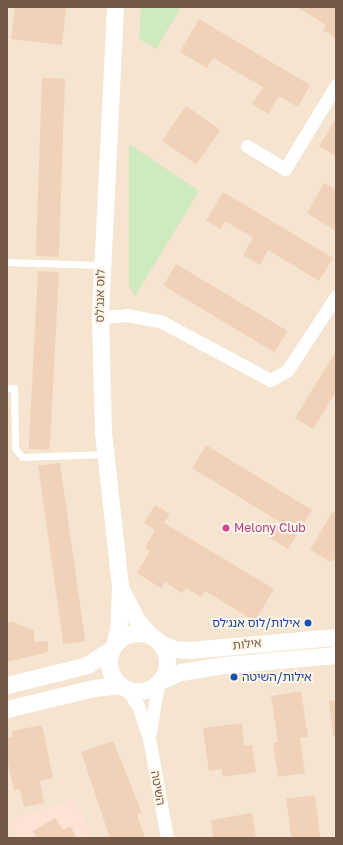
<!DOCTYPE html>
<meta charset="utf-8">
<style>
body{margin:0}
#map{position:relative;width:343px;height:845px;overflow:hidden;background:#fcf3e1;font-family:"Golos Text","Noto Sans Hebrew",sans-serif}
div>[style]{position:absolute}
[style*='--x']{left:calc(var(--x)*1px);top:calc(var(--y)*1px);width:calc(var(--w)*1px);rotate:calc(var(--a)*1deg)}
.residential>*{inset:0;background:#f4e4d0;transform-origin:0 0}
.commercial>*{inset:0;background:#fde2d5}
.green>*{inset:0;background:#d0eac0}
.building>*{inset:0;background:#f2d1b9;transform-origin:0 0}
.service>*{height:7px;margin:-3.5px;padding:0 3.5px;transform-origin:3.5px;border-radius:3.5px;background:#fff}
.minor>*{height:13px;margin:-6.5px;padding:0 6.5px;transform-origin:6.5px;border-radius:6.5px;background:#fff}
.tertiary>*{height:17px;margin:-8.5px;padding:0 8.5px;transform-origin:8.5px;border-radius:8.5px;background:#fff}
.tertiary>.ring{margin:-8.5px;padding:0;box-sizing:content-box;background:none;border:17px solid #fff;border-radius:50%}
.dots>*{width:11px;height:11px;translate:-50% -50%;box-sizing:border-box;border:2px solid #fff6e8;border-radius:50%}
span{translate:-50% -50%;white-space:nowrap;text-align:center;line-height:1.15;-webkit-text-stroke:4px #fff6e8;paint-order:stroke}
.street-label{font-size:12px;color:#745948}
.hotel-label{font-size:12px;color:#b23c85}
.left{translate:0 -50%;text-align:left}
.transit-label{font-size:12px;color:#164399}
.right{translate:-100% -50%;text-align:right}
.frame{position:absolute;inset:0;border:8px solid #745948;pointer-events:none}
</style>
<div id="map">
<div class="residential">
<div style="left:7px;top:7px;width:329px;height:831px"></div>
</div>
<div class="commercial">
<div style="clip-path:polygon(75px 798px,94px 838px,19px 838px,9px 821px)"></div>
</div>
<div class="green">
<div style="clip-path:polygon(141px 7px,181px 7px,156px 49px,139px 39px)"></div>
<div style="clip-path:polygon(129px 144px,199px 191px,135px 296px,129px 287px)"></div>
</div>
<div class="building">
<div style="clip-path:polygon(15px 7px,66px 7px,62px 45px,11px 39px)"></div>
<div style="clip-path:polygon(297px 7px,336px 7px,335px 38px,323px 30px,326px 25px)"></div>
<div style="clip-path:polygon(199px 19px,310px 85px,298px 107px,279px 96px,268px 114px,252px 104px,263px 87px,213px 58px,207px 68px,180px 52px)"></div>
<div style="left:42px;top:78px;width:23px;height:178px;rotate:2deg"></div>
<div style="left:186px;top:106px;width:42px;height:42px;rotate:35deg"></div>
<div style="clip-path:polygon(335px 120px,336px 121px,336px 156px,319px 146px)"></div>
<div style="clip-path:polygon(324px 183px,336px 190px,336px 231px,307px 213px)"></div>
<div style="clip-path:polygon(223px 192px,333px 258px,319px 281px,268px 250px,260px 265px,243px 255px,253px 238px,225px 221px,221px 229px,206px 221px)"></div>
<div style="left:176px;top:264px;width:130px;height:25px;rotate:31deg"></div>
<div style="left:38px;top:271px;width:21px;height:178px;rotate:3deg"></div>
<div style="clip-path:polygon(336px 351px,336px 392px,313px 429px,295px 418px)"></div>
<div style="clip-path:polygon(206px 445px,312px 510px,288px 549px,270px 538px,280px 522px,192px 468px)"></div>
<div style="left:60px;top:463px;width:180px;height:22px;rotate:82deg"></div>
<div style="clip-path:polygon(155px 505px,170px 514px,164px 523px,274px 589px,255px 621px,205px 591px,201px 597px,186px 588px,182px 593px,165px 582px,161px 588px,137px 573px,150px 551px,145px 548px,155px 530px,144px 523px)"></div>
<div style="clip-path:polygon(333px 511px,336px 513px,336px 561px,333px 559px,331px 562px,310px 550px)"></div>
<div style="clip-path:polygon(11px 621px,34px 631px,34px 642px,48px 641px,48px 652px,7px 662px,7px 623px)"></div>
<div style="clip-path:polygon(301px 691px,308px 737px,300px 738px,305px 773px,278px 777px,273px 743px,278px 742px,271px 696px)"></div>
<div style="clip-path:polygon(336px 700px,336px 736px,333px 736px,329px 701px)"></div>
<div style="clip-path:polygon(242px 723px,244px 746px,252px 745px,256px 772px,222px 777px,222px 769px,209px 771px,203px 728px)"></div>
<div style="clip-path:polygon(42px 725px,53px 778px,40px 781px,44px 803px,24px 807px,20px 789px,14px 790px,7px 759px,7px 738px,13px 737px,12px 731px)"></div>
<div style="clip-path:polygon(113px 741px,142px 813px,137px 814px,145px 838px,110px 838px,81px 752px)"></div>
<div style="left:315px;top:795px;width:43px;height:29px;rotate:83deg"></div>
<div style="clip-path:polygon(252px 813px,256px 838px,213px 837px,211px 820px)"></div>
<div style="clip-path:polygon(55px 818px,63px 830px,70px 826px,77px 838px,37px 838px,33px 831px)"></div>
</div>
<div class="service">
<div style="--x:7;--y:262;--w:93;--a:1.8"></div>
<div style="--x:7;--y:388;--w:7;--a:0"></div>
<div style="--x:14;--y:388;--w:60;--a:89"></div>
<div style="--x:15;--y:448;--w:11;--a:52"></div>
<div style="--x:22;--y:457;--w:83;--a:-2.1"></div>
</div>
<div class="minor">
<div style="--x:247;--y:146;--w:44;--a:31.2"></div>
<div style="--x:285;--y:169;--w:98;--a:-58.7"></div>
<div style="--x:100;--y:317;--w:27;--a:-4"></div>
<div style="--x:127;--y:315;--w:36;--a:11"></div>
<div style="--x:162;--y:322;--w:123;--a:28.2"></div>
<div style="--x:270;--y:380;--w:19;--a:-28"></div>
<div style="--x:287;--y:371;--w:90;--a:-56.8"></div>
<div style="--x:126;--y:688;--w:22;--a:56"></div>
<div style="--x:138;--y:706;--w:34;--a:71"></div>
<div style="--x:149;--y:738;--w:102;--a:79.8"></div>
<div style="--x:150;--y:732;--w:49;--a:-80.5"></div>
</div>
<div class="tertiary">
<div style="--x:115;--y:7;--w:310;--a:92.8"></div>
<div style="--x:100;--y:317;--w:115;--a:88.5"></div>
<div style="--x:103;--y:432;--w:154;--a:83.7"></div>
<div style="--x:120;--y:585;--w:38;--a:92"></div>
<div style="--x:119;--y:623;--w:21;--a:101"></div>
<div style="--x:122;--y:591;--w:33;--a:63"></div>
<div style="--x:137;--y:620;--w:21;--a:49"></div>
<div class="ring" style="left:109px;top:633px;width:41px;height:41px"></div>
<div style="--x:160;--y:643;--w:15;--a:23"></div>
<div style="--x:174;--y:649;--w:15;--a:4"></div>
<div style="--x:189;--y:650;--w:148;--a:-5.1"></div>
<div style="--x:162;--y:680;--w:21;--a:-23"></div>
<div style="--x:181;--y:672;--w:44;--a:-9.2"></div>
<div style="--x:224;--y:665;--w:112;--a:-5.1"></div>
<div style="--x:7;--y:685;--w:82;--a:-14"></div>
<div style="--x:87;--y:665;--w:30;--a:-33"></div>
<div style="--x:7;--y:709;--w:89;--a:-13.7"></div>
<div style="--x:93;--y:688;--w:28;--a:-6"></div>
</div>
<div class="dots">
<div style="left:226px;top:528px;background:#d1479c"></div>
<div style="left:308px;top:623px;background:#1a4fb4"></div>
<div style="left:234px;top:677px;background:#1a4fb4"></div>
</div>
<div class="street-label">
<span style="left:100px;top:296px;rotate:-89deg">לוס אנג'לס</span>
<span style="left:247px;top:644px;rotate:-6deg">אילות</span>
<span style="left:158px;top:788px;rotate:80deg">השיטה</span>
</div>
<div class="hotel-label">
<span class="left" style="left:234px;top:528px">Melony Club</span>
</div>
<div class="transit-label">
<span class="right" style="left:300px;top:623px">אילות/לוס אנג׳לס</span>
<span class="left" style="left:242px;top:677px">אילות/השיטה</span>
</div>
<div class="frame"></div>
</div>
